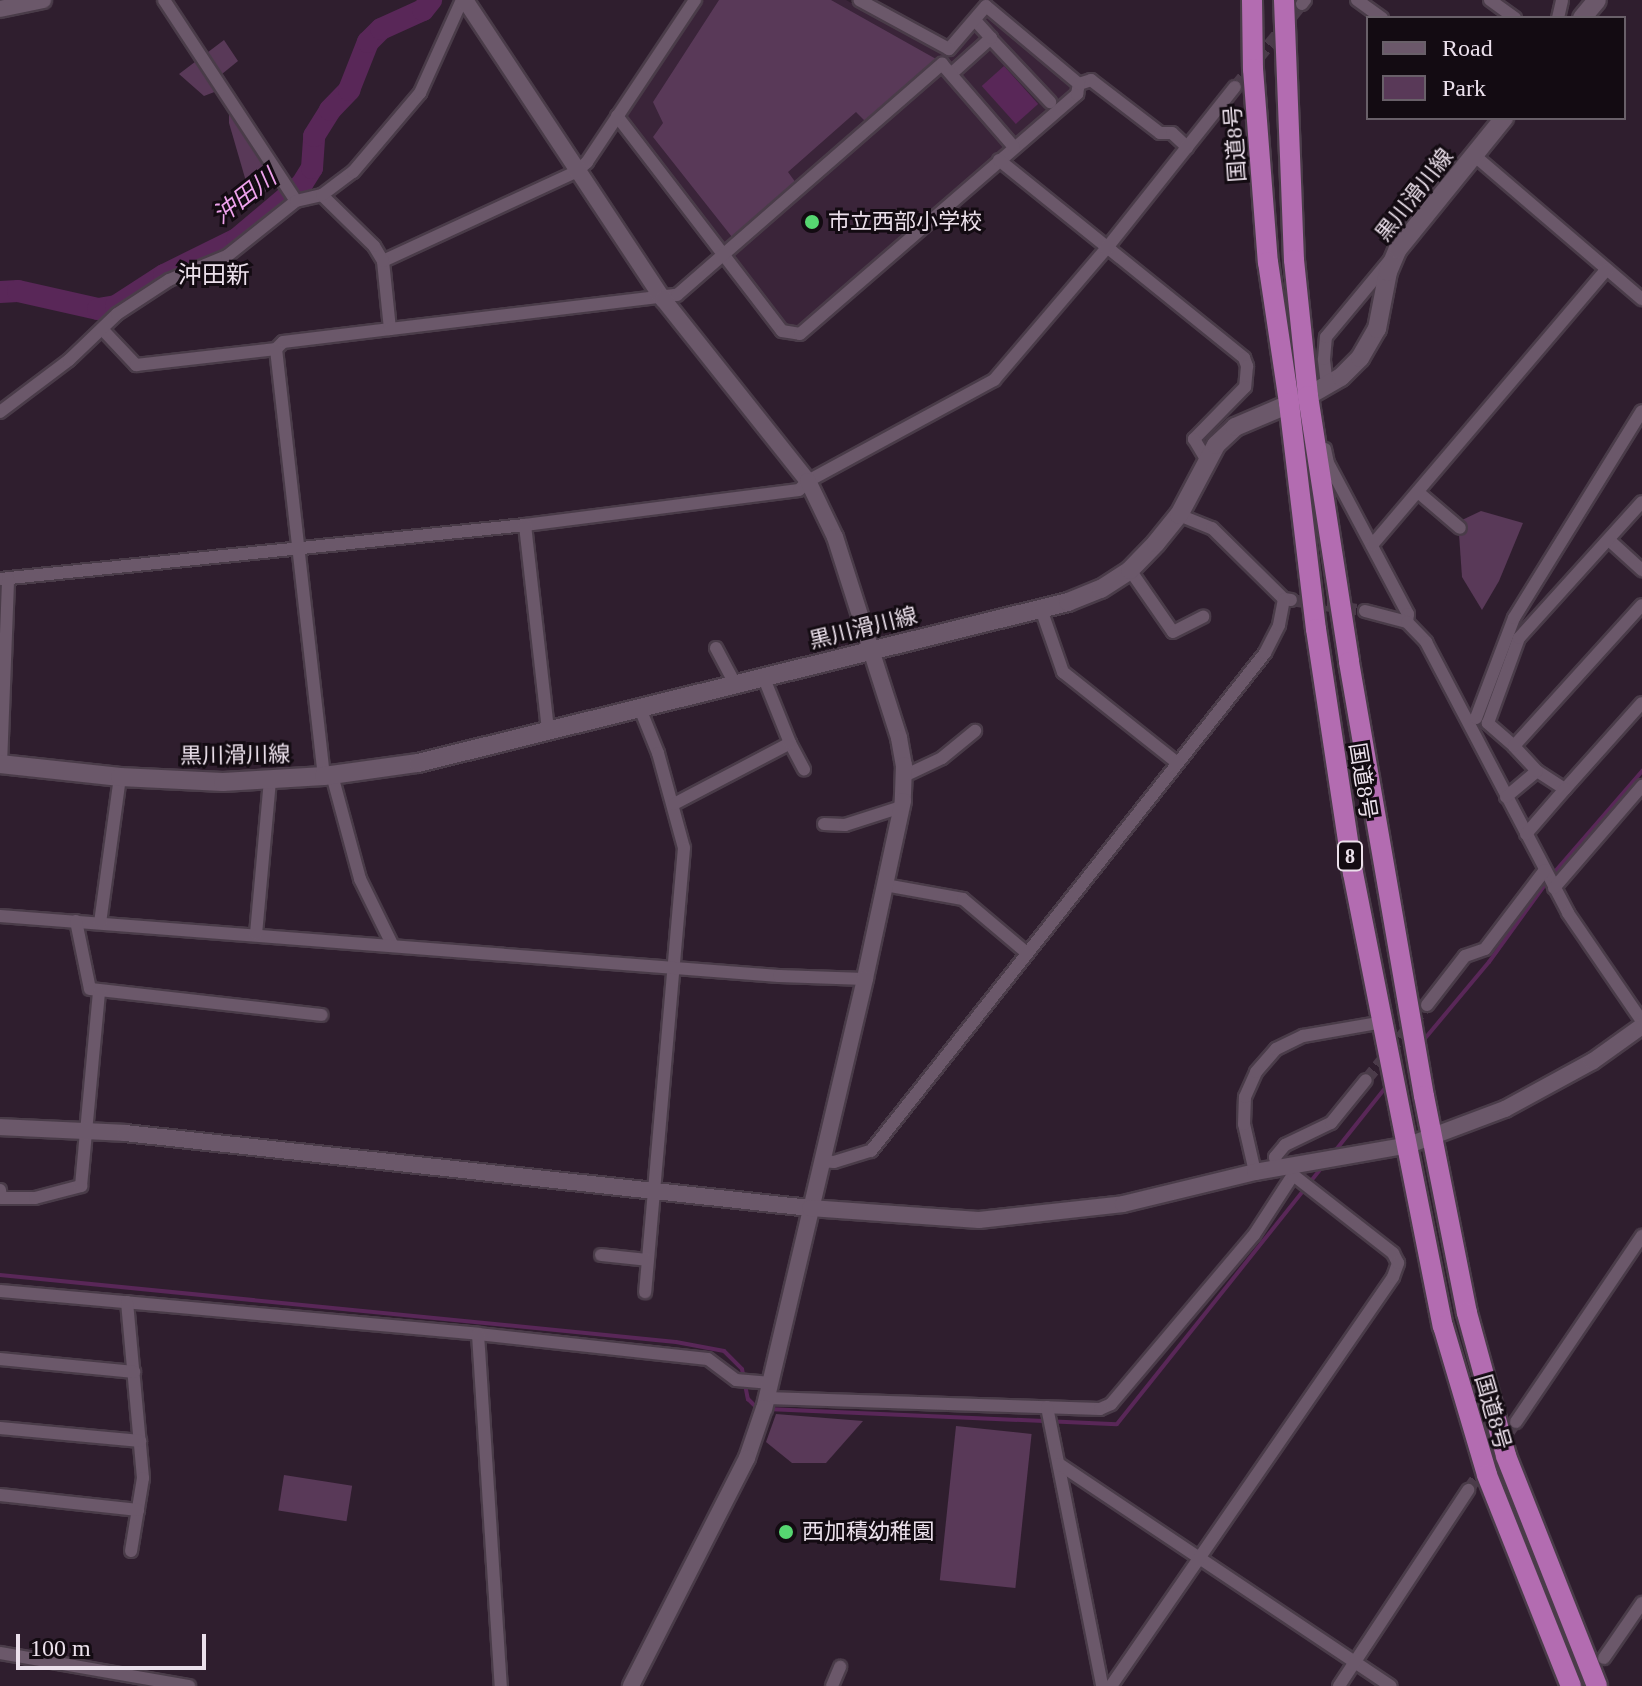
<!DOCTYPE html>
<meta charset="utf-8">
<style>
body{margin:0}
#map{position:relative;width:1642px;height:1686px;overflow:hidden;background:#2f1e2e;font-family:"Times New Roman","Noto Sans JP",serif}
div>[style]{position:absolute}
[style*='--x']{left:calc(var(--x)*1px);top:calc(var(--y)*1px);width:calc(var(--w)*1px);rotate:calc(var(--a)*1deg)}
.built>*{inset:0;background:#3a2439}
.green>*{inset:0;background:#593958;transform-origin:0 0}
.water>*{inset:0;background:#592758;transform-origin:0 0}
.stream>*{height:4px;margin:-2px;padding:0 2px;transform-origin:2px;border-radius:2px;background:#592758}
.river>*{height:22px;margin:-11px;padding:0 11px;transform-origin:11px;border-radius:11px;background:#592758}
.minor-tunnel>*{height:12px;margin-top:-6px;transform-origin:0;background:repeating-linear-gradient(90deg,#4b3b4a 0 12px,transparent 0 18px)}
.roads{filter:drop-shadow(2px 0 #4a3c49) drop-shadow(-2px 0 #4a3c49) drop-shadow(0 2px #4a3c49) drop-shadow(0 -2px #4a3c49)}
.minor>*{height:12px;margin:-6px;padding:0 6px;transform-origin:6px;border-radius:6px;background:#6b586a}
.tertiary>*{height:16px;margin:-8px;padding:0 8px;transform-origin:8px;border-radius:8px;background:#6b586a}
.secondary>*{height:18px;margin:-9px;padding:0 9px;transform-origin:9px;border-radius:9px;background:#6b586a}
.trunk>*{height:20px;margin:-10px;padding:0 10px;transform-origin:10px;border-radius:10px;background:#b36cb1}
.dots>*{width:22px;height:22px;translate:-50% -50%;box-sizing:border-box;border:4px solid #130b12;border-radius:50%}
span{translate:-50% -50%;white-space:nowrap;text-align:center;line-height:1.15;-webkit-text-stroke:6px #130b12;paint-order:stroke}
.shield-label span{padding:2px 6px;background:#130b12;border:2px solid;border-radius:6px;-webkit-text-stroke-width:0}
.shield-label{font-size:20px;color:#ebe0eb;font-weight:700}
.street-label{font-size:22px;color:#ebe0eb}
.poi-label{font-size:22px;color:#ebe0eb}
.left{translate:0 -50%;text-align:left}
.water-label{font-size:24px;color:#efa3ed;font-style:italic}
.neighbourhood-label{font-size:24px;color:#ebe0eb}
.legend{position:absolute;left:1366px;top:16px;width:260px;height:104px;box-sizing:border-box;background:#130b12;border:2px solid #696069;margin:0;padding:10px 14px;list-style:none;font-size:24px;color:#ebe0eb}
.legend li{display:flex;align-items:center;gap:16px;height:40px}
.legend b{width:40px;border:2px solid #696069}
.scale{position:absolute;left:16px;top:1634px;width:190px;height:36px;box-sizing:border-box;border:4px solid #ebe0eb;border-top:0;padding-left:10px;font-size:24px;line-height:28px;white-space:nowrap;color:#ebe0eb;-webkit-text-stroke:6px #130b12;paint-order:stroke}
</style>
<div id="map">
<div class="built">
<div style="clip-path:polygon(702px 0,846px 0,946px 55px,987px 12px,1072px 81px,1071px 92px,798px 329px,785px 327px,623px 117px)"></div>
</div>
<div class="green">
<div style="clip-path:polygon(719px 0,831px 0,936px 59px,865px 121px,856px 112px,788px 172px,796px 183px,732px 237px,653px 137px,663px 123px,653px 102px)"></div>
<div style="clip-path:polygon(224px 40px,238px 61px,222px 74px,217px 91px,204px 96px,179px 74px)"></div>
<div style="clip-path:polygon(229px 111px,276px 183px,252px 202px,229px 123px)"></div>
<div style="clip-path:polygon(1481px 511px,1523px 523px,1499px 581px,1482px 610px,1462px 577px,1459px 534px,1462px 520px)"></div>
<div style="clip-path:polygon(776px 1414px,863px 1421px,826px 1463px,792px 1463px,766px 1442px)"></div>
<div style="left:956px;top:1426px;width:76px;height:155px;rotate:6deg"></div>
<div style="left:284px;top:1475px;width:69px;height:36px;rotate:9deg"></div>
</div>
<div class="water">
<div style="left:1004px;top:66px;width:51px;height:30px;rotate:48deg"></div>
</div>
<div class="stream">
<div style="--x:1552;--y:875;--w:138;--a:-49.1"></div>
<div style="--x:1422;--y:1042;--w:104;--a:-50.1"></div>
<div style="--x:1489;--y:962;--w:99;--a:-54.1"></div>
<div style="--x:1335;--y:1151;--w:87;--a:-51.5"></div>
<div style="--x:0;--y:1275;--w:679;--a:5.66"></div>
<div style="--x:676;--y:1342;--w:49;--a:10.6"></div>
<div style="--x:724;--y:1351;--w:25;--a:45"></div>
<div style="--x:742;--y:1369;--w:31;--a:79"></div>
<div style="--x:748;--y:1399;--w:14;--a:45"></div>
<div style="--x:767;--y:1409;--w:350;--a:2.5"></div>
<div style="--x:1117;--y:1424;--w:332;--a:-51.4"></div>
</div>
<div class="river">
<div style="--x:0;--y:292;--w:18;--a:-3"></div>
<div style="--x:18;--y:291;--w:82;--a:12.7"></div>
<div style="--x:98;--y:309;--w:18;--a:-9"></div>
<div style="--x:116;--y:306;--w:57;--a:-32.9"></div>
<div style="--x:164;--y:275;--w:81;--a:-26.3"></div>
<div style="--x:237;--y:239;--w:85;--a:-40.2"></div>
<div style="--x:302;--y:184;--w:19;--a:-58"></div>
<div style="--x:312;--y:168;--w:32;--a:-86"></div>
<div style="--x:314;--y:136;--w:31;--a:-58"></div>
<div style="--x:330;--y:110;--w:28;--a:-46"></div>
<div style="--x:349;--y:90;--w:52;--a:-68.4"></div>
<div style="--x:368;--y:42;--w:18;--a:-45"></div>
<div style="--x:381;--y:29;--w:46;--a:-24.3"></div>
<div style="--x:423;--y:10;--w:13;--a:-51"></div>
</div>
<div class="minor-tunnel">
<div style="--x:1235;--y:87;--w:107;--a:-51.1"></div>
<div style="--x:1291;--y:600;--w:75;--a:8.5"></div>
<div style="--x:1366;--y:1080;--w:97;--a:-50.9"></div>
<div style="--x:1468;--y:1490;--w:83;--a:-54.8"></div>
</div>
<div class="roads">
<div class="minor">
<div style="--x:164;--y:0;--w:240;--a:56.7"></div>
<div style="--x:1357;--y:0;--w:31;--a:36"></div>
<div style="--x:1490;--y:0;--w:31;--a:36"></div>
<div style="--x:1302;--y:4;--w:5;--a:-53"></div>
<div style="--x:1558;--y:18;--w:18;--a:-77"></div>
<div style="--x:990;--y:38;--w:88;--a:46.8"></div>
<div style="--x:951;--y:74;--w:54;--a:-42"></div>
<div style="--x:991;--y:38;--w:24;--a:-132"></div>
<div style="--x:1079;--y:84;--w:13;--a:-18"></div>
<div style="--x:1091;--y:80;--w:87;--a:37.5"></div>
<div style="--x:1160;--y:133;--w:12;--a:0"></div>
<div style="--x:1172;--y:133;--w:21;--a:43"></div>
<div style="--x:617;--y:116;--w:271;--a:52.5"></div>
<div style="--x:782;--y:331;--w:18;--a:9"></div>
<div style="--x:800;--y:334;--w:367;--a:-40.9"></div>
<div style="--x:1077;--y:94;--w:10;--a:-79"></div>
<div style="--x:1079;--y:84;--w:121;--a:-140"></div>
<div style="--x:986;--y:6;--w:57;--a:130.7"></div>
<div style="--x:949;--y:49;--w:102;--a:-151.4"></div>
<div style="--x:1475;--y:156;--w:220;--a:40.6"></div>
<div style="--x:999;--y:160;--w:315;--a:38.9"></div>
<div style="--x:1244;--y:358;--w:9;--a:69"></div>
<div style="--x:1247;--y:366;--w:21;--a:95"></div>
<div style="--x:1245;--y:387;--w:73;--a:134.4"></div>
<div style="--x:1194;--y:439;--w:26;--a:59"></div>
<div style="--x:383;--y:261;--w:213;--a:-24.8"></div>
<div style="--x:576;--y:172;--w:15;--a:-42"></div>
<div style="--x:587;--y:162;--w:195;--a:-56.3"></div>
<div style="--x:102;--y:329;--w:50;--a:46.6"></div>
<div style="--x:136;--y:365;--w:141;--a:-6.5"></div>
<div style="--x:276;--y:349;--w:10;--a:-45"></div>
<div style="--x:283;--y:342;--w:108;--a:-6.9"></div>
<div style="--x:390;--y:329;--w:68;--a:-95.9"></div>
<div style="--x:383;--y:261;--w:17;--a:-121"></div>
<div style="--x:374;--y:246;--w:73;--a:-135.6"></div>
<div style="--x:390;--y:329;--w:289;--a:-6.8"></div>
<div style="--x:677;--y:295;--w:352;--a:-41.1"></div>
<div style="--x:942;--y:64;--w:110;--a:49.1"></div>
<div style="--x:276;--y:349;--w:430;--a:83.6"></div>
<div style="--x:1327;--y:385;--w:26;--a:-97"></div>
<div style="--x:1324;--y:359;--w:22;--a:-85"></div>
<div style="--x:1326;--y:337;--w:99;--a:-50.3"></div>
<div style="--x:0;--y:412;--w:86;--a:-37"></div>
<div style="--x:69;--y:360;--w:66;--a:-43.8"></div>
<div style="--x:117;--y:314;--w:62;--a:-33.2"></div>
<div style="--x:169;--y:280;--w:63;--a:-22.5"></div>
<div style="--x:227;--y:256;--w:88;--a:-38.6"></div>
<div style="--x:296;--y:201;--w:27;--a:-13"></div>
<div style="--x:322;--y:195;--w:39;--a:-37"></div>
<div style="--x:353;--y:172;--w:104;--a:-49.7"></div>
<div style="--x:420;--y:93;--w:102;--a:-65.7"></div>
<div style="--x:1325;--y:449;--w:14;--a:78"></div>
<div style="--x:1328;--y:463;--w:171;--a:62.1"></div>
<div style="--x:1408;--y:614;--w:8;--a:97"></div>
<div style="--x:1418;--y:492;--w:55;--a:40.6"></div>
<div style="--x:1179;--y:515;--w:35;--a:22"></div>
<div style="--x:1212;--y:528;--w:101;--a:44.6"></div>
<div style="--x:1284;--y:599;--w:7;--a:8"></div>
<div style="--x:525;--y:525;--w:276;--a:-7.3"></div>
<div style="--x:799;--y:490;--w:13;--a:-45"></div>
<div style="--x:808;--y:481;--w:212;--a:-28.5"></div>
<div style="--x:994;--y:380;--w:172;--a:-49.5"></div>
<div style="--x:1106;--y:249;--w:207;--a:-51.5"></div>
<div style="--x:1609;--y:540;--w:45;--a:42.3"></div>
<div style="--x:1372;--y:545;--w:362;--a:-49.6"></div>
<div style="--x:1130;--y:570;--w:75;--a:55.3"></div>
<div style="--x:1173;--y:632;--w:34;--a:-27"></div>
<div style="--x:0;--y:579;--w:528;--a:-5.87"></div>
<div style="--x:525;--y:525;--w:205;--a:83.6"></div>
<div style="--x:1041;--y:609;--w:67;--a:70.8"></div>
<div style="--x:1063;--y:672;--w:144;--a:38.5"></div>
<div style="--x:1365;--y:611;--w:43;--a:14.7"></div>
<div style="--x:1407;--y:622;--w:28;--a:46"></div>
<div style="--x:1426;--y:642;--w:306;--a:62.3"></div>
<div style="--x:1568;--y:913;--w:131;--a:55.6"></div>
<div style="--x:716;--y:648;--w:40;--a:62"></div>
<div style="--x:639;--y:706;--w:51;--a:68"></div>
<div style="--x:658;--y:753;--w:98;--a:74.7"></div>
<div style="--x:684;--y:848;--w:446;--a:95"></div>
<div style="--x:1476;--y:718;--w:107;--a:-69.2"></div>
<div style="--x:1514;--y:618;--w:243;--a:-58.3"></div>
<div style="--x:790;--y:743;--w:30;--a:62"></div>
<div style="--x:1514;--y:746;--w:35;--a:-139"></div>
<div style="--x:1488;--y:723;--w:90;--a:-70"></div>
<div style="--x:1519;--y:638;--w:183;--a:-47.9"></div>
<div style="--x:1;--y:764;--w:186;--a:-87.8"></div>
<div style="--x:1537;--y:771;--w:33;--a:33"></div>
<div style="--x:1565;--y:789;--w:115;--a:-48.2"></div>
<div style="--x:332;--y:775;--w:108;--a:74.9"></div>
<div style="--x:360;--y:879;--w:72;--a:63.8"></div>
<div style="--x:904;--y:776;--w:42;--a:-25.3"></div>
<div style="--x:942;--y:758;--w:43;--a:-39.3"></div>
<div style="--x:1506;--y:797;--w:40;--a:-40"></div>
<div style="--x:1537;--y:771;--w:34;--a:-133"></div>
<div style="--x:1514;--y:746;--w:190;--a:-47.8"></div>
<div style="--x:674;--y:804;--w:131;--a:-27.7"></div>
<div style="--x:790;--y:743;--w:72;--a:-111.9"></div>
<div style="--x:824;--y:824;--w:21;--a:3"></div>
<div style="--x:845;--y:825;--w:59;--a:-17.8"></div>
<div style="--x:1526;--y:834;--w:60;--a:-49.1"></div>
<div style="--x:885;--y:885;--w:79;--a:10.2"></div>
<div style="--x:963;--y:899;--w:84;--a:40.2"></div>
<div style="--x:1554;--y:888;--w:135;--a:-49.2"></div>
<div style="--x:0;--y:916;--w:781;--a:4.4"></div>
<div style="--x:779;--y:976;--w:86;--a:2"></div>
<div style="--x:76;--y:921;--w:69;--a:78.4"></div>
<div style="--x:90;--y:989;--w:233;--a:6.4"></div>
<div style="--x:100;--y:923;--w:147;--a:-82.2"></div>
<div style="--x:256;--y:934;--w:155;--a:-84.8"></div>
<div style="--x:1427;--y:1005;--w:62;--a:-52.2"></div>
<div style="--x:1465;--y:956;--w:21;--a:-19"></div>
<div style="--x:1485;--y:949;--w:99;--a:-52.8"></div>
<div style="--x:821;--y:1161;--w:13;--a:4"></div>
<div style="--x:834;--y:1162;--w:39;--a:-17"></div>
<div style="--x:871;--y:1151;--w:635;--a:-51.65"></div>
<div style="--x:1265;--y:653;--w:31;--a:-63"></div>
<div style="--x:1279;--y:625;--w:26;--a:-79"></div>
<div style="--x:1277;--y:1168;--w:11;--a:-100"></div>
<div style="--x:1275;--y:1157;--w:16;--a:-50"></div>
<div style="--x:1285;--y:1145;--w:51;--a:-25.6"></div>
<div style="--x:1331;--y:1123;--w:55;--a:-50.9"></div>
<div style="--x:1255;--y:1172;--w:49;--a:-102.9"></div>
<div style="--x:1244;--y:1124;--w:27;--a:-88"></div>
<div style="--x:1245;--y:1097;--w:27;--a:-66"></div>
<div style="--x:1256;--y:1072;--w:30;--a:-49"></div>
<div style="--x:1276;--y:1049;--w:30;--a:-26"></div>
<div style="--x:1303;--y:1036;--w:81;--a:-9.9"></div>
<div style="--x:0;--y:1190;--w:8;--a:83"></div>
<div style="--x:1;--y:1198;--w:34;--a:0"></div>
<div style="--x:35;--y:1198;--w:48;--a:-14.6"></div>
<div style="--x:81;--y:1186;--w:195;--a:-84.7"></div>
<div style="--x:601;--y:1255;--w:47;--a:6.1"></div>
<div style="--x:0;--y:1291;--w:480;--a:5.1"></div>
<div style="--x:478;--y:1334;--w:231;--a:6.2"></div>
<div style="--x:708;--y:1359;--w:35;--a:37"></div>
<div style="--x:736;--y:1380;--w:35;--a:5"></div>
<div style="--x:127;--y:1302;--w:177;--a:84.8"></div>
<div style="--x:143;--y:1478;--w:74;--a:99.3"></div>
<div style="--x:478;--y:1334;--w:353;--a:86.3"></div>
<div style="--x:0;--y:1359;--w:135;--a:5.5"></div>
<div style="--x:767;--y:1398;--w:333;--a:1.9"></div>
<div style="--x:1100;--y:1409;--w:12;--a:-24"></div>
<div style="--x:1111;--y:1404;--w:221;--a:-49.8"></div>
<div style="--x:1254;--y:1235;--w:72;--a:-57"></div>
<div style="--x:1293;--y:1175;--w:6;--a:-99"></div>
<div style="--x:1047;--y:1407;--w:284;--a:78.8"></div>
<div style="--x:1516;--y:1422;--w:225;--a:-55.9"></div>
<div style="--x:0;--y:1428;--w:141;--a:5.3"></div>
<div style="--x:1059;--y:1464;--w:399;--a:33.8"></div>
<div style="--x:0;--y:1495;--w:139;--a:6.2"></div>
<div style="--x:0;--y:1653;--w:192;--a:9.9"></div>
<div style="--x:1604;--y:1658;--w:67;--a:-55.4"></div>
<div style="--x:832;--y:1686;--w:21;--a:-67"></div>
<div style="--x:1111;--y:1686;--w:497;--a:-55.4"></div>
<div style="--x:1393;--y:1277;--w:15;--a:-70"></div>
<div style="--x:1398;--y:1263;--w:11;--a:-117"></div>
<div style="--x:1393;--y:1253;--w:127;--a:-142"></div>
<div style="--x:1339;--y:1686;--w:235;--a:-56.6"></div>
</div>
<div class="tertiary">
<div style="--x:465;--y:0;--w:359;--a:56.5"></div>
<div style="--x:663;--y:299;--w:233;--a:51.5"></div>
<div style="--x:808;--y:481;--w:62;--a:64.3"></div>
<div style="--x:835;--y:537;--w:211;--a:72.3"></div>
<div style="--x:899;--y:738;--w:27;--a:80"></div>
<div style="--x:904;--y:765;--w:36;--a:92"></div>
<div style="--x:903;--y:801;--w:182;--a:102.1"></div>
<div style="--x:865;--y:979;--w:441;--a:103.2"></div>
<div style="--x:764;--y:1408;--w:53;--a:108.8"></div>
<div style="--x:747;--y:1458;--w:256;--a:117"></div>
<div style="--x:0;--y:9;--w:44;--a:-11.8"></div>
<div style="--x:0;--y:1127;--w:125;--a:2.7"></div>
<div style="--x:125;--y:1133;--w:689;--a:6.25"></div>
<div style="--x:810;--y:1208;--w:169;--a:4.1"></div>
<div style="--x:979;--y:1220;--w:145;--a:-6.3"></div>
<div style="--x:1123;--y:1204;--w:136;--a:-13.6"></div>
<div style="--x:1255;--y:1172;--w:156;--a:-9.9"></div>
<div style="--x:1409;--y:1145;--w:103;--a:-20.6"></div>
<div style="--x:1505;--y:1109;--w:100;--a:-28.6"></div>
<div style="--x:1593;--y:1061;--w:60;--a:-35.5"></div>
</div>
<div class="secondary">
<div style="--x:1582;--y:18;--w:23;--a:-50"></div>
<div style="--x:0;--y:764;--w:121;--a:6.2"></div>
<div style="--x:120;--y:777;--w:103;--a:2.8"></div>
<div style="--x:223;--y:782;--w:101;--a:-3.4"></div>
<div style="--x:324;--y:776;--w:95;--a:-7.9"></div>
<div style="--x:418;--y:763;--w:670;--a:-13.91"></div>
<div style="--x:1068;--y:602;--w:35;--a:-22"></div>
<div style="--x:1101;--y:589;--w:35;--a:-33"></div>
<div style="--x:1130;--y:570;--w:37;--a:-46"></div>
<div style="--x:1156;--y:543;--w:36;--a:-51"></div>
<div style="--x:1179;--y:515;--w:79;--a:-62.1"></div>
<div style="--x:1216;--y:445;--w:26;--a:-43"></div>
<div style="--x:1235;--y:427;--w:79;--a:-23"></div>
<div style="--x:1308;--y:396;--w:38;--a:-30"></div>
<div style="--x:1341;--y:377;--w:27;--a:-45"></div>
<div style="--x:1360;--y:358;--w:34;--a:-60"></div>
<div style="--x:1377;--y:329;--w:58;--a:-79.1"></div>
<div style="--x:1388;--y:272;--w:25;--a:-67"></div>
<div style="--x:1398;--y:249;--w:169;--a:-51"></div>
</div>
<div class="trunk">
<div style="--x:1252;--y:0;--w:69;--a:89.2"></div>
<div style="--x:1253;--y:69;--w:194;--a:85.6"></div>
<div style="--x:1268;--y:262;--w:143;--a:81.5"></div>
<div style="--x:1289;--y:403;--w:228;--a:83.2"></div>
<div style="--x:1316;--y:629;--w:247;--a:81.4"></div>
<div style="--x:1353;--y:873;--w:462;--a:78.8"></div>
<div style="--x:1443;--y:1326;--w:155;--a:73.5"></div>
<div style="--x:1487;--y:1475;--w:227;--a:68.3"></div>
<div style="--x:1284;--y:0;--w:260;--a:87.8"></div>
<div style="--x:1294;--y:260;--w:137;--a:84.1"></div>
<div style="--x:1308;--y:396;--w:269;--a:81.2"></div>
<div style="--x:1349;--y:662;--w:440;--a:80.2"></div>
<div style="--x:1424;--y:1096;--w:221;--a:78.8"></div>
<div style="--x:1467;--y:1313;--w:148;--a:74.7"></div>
<div style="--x:1506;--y:1456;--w:247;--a:68.4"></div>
</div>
</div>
<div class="dots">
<div style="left:812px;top:222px;background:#56d671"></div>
<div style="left:786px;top:1532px;background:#56d671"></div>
</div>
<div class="shield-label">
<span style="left:1350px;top:856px">8</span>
</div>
<div class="street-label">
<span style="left:1235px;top:144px;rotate:-94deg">国道8号</span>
<span style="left:1414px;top:195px;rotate:-52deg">黒川滑川線</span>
<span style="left:863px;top:628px;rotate:-14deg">黒川滑川線</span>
<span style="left:235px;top:755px;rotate:-1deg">黒川滑川線</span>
<span style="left:1363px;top:781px;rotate:81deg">国道8号</span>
<span style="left:1493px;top:1412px;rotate:74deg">国道8号</span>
</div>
<div class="poi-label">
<span class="left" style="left:828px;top:222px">市立西部小学校</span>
<span class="left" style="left:802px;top:1532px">西加積幼稚園</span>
</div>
<div class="water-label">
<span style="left:245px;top:197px;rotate:-38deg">沖田川</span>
</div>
<div class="neighbourhood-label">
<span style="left:214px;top:276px">沖田新</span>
</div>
<ul class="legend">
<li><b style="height:10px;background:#6b586a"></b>Road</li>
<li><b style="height:22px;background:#593958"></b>Park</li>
</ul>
<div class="scale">100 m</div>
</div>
